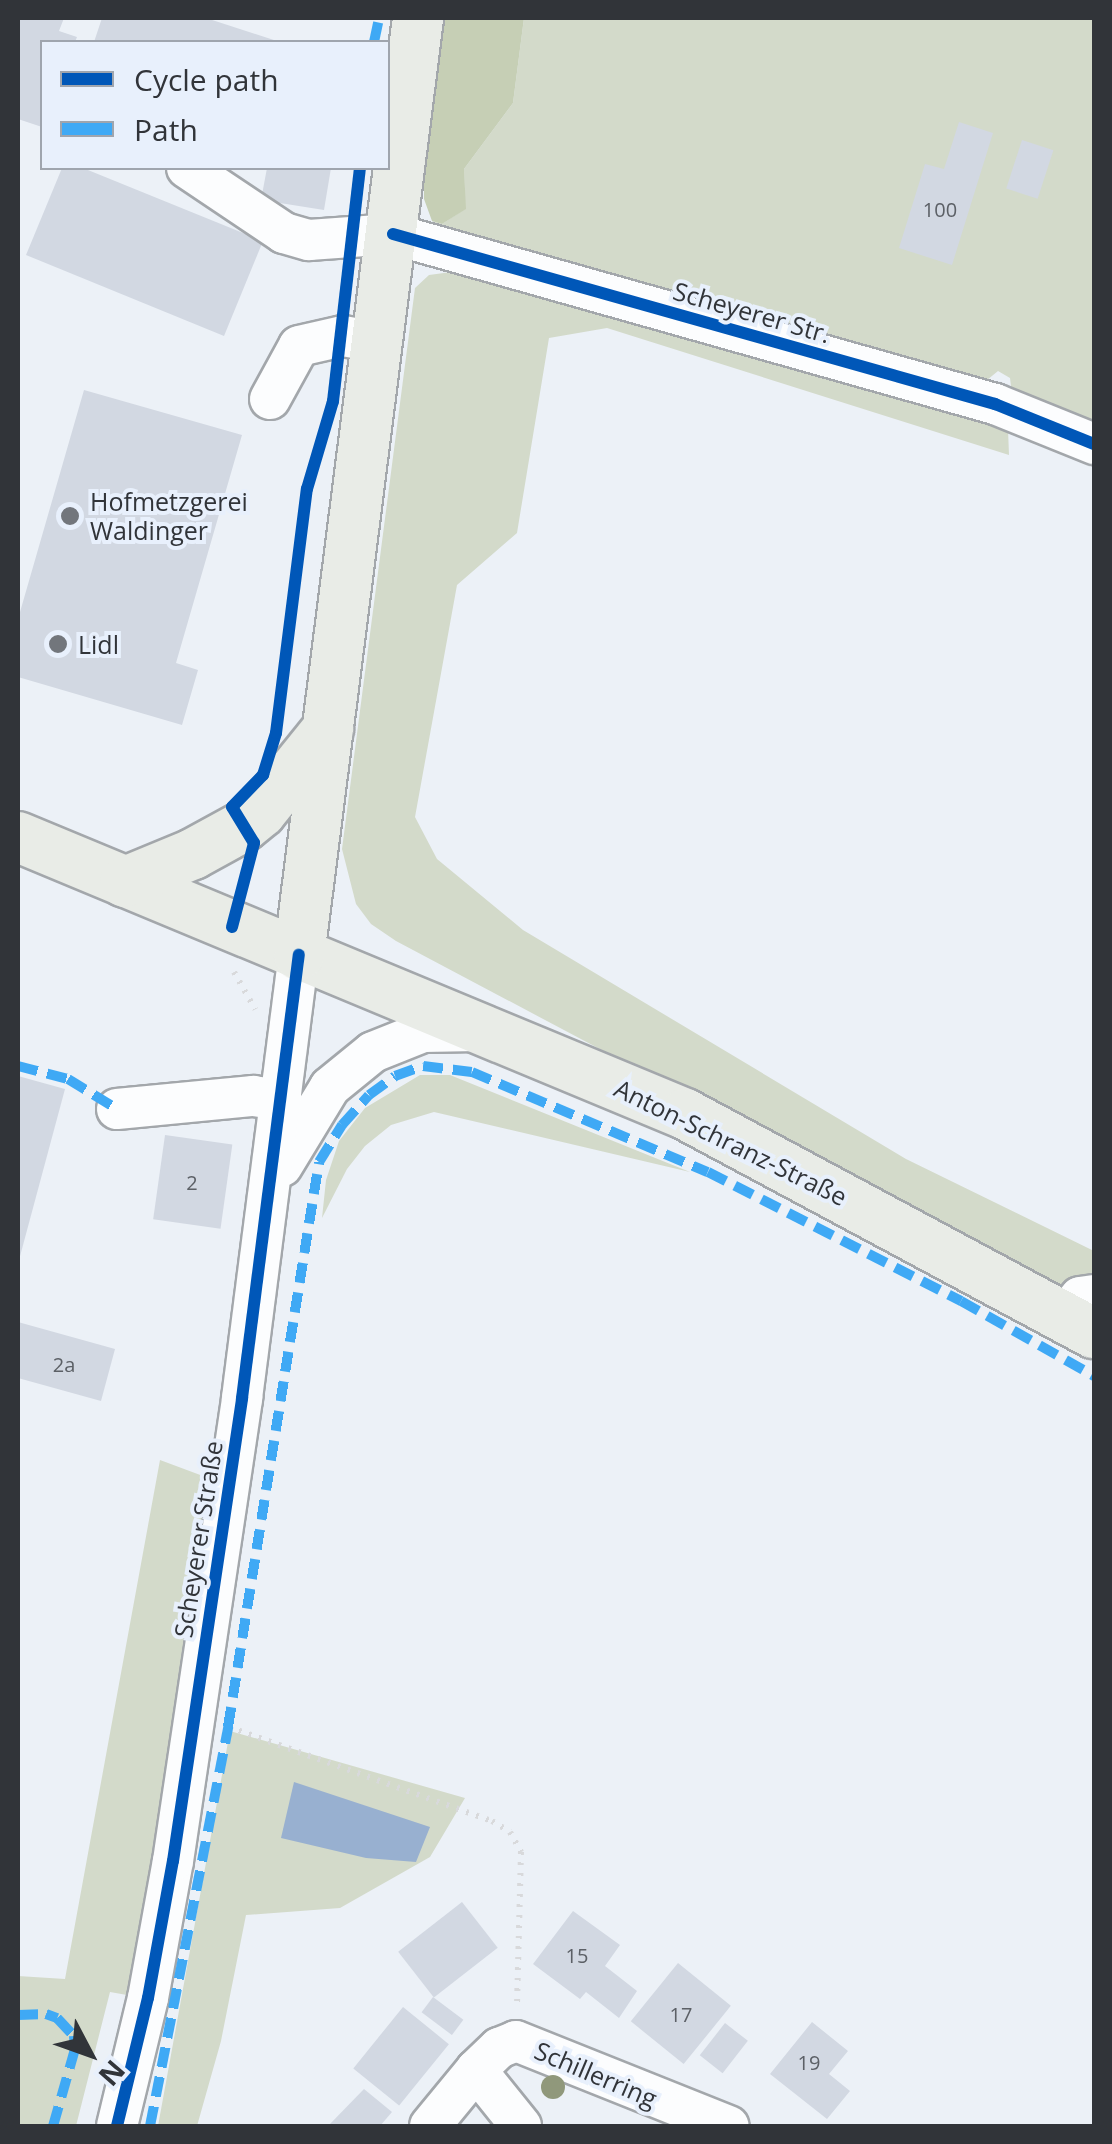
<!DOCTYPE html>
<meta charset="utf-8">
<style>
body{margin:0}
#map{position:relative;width:1112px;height:2144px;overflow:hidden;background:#ecf1f7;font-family:"Open Sans",sans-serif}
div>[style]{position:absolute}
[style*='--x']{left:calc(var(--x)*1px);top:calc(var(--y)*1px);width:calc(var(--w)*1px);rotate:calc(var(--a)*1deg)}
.green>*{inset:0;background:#d3daca}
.forest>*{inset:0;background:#c6cfb5}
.water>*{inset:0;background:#98b0d0}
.building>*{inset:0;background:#d2d8e2;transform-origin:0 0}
.path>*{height:6px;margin-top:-3px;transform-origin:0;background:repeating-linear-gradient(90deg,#d8d9db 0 2.5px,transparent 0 10.5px)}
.roads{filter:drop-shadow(2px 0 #a3a7ab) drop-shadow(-2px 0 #a3a7ab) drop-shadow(0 2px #a3a7ab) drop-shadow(0 -2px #a3a7ab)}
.minor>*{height:40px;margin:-20px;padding:0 20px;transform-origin:20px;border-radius:20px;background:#fcfdfe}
.major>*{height:50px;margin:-25px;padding:0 25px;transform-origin:25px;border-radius:25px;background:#e9ece7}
.quiet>*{height:10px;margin-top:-5px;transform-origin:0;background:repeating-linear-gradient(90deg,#3fa9f5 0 20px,transparent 0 30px)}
.cycleway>*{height:12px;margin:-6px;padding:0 6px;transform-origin:6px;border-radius:6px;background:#0057b8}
.trees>*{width:24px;height:24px;margin:-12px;border-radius:50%;background:#90987b}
.dots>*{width:28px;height:28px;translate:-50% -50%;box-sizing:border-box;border:5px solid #e8f0fc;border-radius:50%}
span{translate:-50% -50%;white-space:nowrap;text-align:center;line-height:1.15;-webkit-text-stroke:8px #e8f0fc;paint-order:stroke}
.number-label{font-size:20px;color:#5c6066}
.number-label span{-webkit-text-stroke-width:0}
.street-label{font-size:25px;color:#313439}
.poi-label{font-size:25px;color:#313439}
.left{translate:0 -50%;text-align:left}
.frame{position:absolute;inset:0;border:20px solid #313439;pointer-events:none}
.legend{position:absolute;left:40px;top:40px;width:350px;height:130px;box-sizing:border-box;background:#e8f0fc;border:2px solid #9fa5ae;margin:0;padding:12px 18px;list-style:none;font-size:30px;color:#313439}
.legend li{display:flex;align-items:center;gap:20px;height:50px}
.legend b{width:50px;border:2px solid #9fa5ae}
.north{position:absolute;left:40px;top:2004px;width:100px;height:100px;-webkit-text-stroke:8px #e8f0fc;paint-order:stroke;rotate:131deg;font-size:28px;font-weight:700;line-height:40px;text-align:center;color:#313439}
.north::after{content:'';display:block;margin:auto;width:35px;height:45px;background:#313439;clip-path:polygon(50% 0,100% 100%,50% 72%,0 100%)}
</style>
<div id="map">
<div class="green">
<div style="clip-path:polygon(524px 18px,1094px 18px,1094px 436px,1013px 402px,1010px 378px,998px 371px,981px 385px,450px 237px,432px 221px,442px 224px,465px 209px,464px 169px,513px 103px)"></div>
<div style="clip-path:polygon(466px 270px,1008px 429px,1009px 455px,607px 328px,549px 338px,517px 533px,457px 585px,415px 817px,437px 859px,523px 930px,906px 1159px,1094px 1251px,1094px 1311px,396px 941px,371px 924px,356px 904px,342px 849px,415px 288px,429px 275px)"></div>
<div style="clip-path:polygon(420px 1075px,450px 1075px,690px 1172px,434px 1112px,391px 1125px,365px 1146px,347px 1169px,322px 1218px,326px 1180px,339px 1141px,365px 1108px)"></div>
<div style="clip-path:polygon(160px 1460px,211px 1479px,178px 1744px,127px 1995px,110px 1992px,76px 2126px,18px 2126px,18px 1976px,65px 1979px)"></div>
<div style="clip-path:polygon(230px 1731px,465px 1798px,430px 1857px,340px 1908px,246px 1915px,221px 2041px,197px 2126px,158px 2126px)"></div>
</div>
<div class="forest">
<div style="clip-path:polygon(440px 18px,524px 18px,513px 103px,464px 169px,466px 209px,442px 224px,432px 221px,424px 199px,424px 149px)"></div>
</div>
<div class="water">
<div style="clip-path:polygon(294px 1782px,430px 1827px,416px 1862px,366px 1858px,281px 1838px)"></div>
</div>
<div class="building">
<div style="clip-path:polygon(18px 18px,64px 18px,59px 31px,77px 37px,75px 42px,42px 42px,42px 127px,18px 119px)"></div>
<div style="clip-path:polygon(102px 18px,206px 18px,280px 42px,94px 42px)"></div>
<div style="clip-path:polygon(959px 122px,993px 133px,952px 265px,899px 248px,925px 164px,944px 169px)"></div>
<div style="left:1022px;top:140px;width:33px;height:51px;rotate:18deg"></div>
<div style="clip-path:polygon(62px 168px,83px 168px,263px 241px,224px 336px,26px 255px)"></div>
<div style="clip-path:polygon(267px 168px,331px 168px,324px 210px,261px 200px)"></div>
<div style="clip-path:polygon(84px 390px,242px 435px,176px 663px,198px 670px,182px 725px,18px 677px,18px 619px)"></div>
<div style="clip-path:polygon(18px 1076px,65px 1089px,19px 1260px,18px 1260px)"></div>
<div style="left:165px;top:1135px;width:68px;height:85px;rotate:8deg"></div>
<div style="clip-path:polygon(18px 1322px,115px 1349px,101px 1401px,18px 1378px)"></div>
<div style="left:462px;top:1902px;width:58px;height:81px;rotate:52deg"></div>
<div style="clip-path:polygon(573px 1911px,620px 1945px,605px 1966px,637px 1991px,619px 2018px,586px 1992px,580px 1999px,533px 1964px)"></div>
<div style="left:678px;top:1963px;width:68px;height:75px;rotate:39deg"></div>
<div style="left:433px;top:1997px;width:38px;height:19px;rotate:37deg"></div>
<div style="left:403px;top:2007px;width:59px;height:79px;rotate:39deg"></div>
<div style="clip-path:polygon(812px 2022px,848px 2051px,829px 2074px,850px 2091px,827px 2119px,770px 2074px)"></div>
<div style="left:725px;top:2023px;width:29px;height:41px;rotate:38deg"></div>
<div style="clip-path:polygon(364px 2089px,392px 2112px,380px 2126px,328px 2126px)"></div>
</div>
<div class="path">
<div style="--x:234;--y:972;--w:43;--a:60.4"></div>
<div style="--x:229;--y:1727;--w:279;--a:19.7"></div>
<div style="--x:492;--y:1821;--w:21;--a:31"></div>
<div style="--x:510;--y:1832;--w:23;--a:61"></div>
<div style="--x:521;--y:1852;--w:155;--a:91.5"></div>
</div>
<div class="roads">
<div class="minor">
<div style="--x:187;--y:168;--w:117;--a:33.8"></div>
<div style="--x:284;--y:233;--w:26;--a:16"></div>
<div style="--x:309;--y:240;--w:84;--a:-4.1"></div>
<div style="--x:393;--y:234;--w:626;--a:15.77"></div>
<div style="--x:995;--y:404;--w:107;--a:22"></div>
<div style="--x:270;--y:399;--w:60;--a:-61.3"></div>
<div style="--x:299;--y:346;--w:45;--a:-12.8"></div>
<div style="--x:343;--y:336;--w:36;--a:10"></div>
<div style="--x:117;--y:1109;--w:137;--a:-5.5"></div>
<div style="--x:253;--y:1096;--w:29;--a:8"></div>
<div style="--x:282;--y:1166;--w:92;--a:-58.7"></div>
<div style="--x:330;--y:1087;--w:55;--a:-39.1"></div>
<div style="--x:373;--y:1052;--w:54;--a:-21.8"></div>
<div style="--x:423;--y:1032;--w:54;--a:-1.1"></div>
<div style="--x:1064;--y:1315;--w:24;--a:-48"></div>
<div style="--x:1080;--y:1297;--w:14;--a:-8"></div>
<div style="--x:476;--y:2070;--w:72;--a:51.2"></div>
<div style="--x:117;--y:2126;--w:132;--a:-76.4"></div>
<div style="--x:148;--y:1998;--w:139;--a:-79.7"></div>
<div style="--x:173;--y:1861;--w:468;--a:-81.5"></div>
<div style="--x:242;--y:1398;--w:447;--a:-82.7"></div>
<div style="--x:430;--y:2126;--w:72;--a:-50.6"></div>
<div style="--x:476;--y:2070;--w:32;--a:-44"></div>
<div style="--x:499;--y:2048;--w:18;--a:-22"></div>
<div style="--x:516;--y:2041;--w:229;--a:21.8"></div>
</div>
<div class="major">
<div style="--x:18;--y:837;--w:722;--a:22.55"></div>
<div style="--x:685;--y:1114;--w:464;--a:28.2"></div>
<div style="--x:125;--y:882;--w:74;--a:-22.4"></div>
<div style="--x:193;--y:854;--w:58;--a:-28.8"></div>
<div style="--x:244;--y:826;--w:22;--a:-39"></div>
<div style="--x:261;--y:812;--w:107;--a:-51.1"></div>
<div style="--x:299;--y:955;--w:945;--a:-82.76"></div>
</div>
</div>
<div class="quiet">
<div style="--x:374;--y:42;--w:25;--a:-78"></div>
<div style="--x:18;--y:1066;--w:52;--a:14.6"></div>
<div style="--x:68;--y:1079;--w:57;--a:31.5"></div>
<div style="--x:18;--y:2015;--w:28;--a:-2"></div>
<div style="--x:46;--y:2014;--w:12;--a:20"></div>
<div style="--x:57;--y:2018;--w:25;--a:47"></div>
<div style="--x:74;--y:2036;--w:13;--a:86"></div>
<div style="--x:75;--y:2049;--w:80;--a:105.9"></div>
<div style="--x:150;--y:2126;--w:407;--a:-78.9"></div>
<div style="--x:228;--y:1727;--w:572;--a:-80.85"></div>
<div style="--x:319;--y:1162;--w:44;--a:-58.1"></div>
<div style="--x:342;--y:1125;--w:40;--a:-48"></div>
<div style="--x:369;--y:1095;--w:32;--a:-36"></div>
<div style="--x:395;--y:1076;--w:30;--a:-20"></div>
<div style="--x:423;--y:1066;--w:49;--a:7"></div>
<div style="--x:472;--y:1072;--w:256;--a:23"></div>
<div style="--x:708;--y:1172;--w:284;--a:27"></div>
<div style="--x:961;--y:1301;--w:153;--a:29.4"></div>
</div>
<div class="cycleway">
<div style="--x:393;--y:234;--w:626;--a:15.77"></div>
<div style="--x:995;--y:404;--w:107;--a:22"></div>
<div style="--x:232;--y:927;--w:87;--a:-75.3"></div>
<div style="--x:254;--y:843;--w:42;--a:-121.4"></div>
<div style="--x:232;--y:807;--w:45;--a:-45.9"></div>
<div style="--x:263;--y:775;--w:44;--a:-72.8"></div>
<div style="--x:276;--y:733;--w:246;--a:-82.8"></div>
<div style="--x:307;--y:489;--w:92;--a:-73.5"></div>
<div style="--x:333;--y:401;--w:235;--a:-83.4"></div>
<div style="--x:117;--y:2126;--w:132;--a:-76.4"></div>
<div style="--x:148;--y:1998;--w:139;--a:-79.7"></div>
<div style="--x:173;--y:1861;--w:468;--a:-81.5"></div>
<div style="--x:242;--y:1398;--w:447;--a:-82.7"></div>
</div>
<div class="trees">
<div style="left:553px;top:2087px"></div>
</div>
<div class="dots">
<div style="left:70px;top:516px;background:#72767c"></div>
<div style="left:58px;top:644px;background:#72767c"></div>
</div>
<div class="number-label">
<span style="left:940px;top:209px">100</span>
<span style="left:192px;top:1182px">2</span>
<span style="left:64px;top:1364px">2a</span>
<span style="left:577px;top:1955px">15</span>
<span style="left:681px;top:2014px">17</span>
<span style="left:809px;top:2062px">19</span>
</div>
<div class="street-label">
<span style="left:752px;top:312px;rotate:16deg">Scheyerer Str.</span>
<span style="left:731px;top:1142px;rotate:26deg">Anton-Schranz-Straße</span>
<span style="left:198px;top:1539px;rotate:-81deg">Scheyerer Straße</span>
<span style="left:596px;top:2074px;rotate:23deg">Schillerring</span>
</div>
<div class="poi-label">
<span class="left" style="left:90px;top:516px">Hofmetzgerei<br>Waldinger</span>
<span class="left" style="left:78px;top:644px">Lidl</span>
</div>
<div class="frame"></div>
<ul class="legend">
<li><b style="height:12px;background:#0057b8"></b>Cycle path</li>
<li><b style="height:12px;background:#3fa9f5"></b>Path</li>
</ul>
<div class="north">N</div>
</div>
